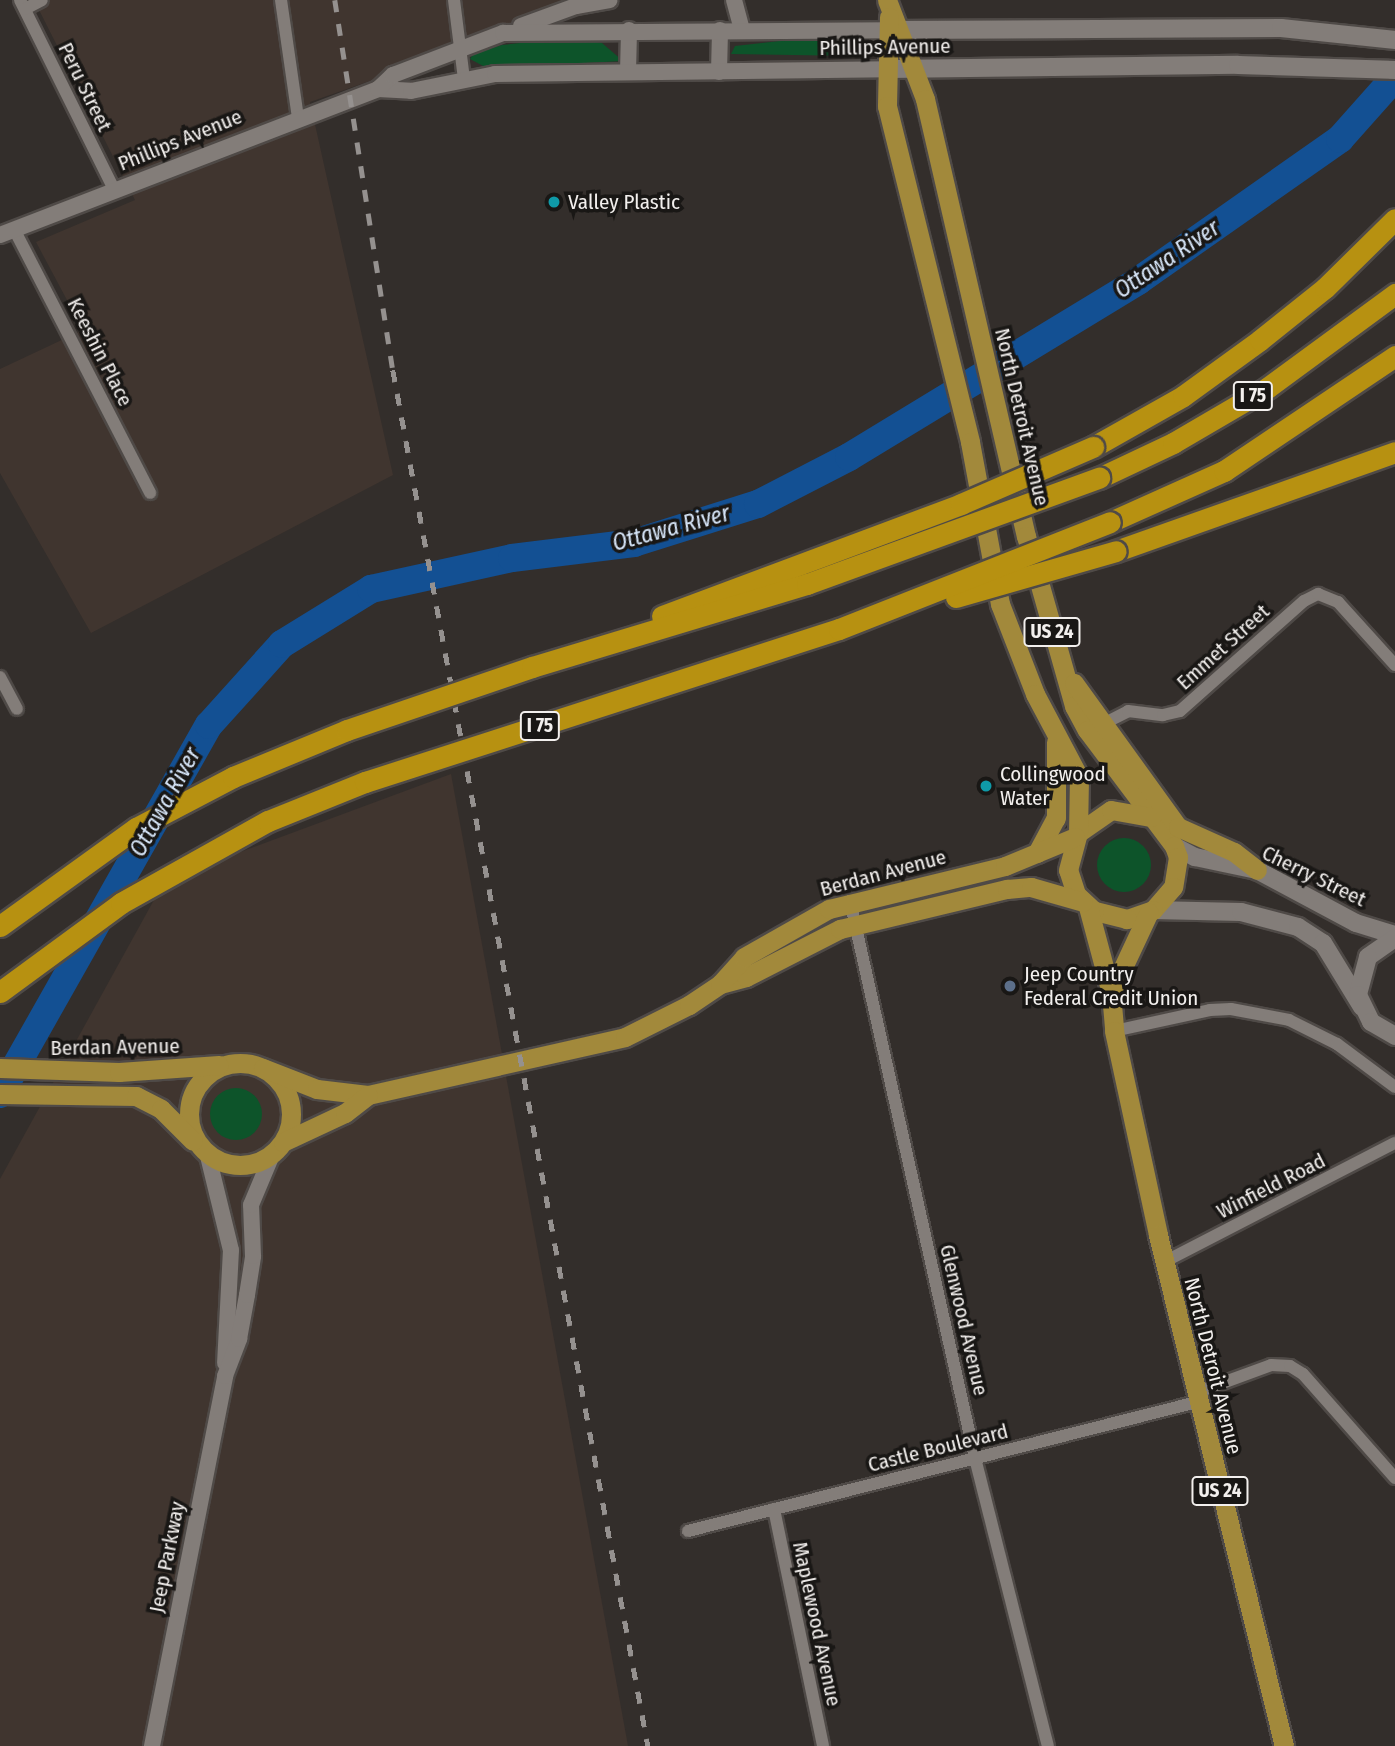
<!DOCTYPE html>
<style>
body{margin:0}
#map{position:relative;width:1395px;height:1746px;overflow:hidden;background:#332e2b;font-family:"Fira Sans Condensed",sans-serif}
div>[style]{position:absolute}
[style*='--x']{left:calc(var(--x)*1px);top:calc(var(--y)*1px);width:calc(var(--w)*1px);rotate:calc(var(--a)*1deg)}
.built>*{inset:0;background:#40352f}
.green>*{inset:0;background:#0d542a}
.round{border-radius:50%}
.river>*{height:28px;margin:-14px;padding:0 14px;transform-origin:14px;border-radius:14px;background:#135093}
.roads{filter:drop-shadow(2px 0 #4f4a47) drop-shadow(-2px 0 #4f4a47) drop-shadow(0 2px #4f4a47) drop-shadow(0 -2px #4f4a47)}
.minor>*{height:12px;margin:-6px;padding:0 6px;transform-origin:6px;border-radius:6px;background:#837d79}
.tertiary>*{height:16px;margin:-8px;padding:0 8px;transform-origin:8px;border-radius:8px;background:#837d79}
.secondary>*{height:18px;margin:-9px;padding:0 9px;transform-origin:9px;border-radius:9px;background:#837d79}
.primary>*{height:19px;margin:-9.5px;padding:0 9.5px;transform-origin:9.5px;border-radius:9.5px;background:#a2893b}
.primary>.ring{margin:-9.5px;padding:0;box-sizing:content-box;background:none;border:19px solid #a2893b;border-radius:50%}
.motorway>*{height:21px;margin:-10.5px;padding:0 10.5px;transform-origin:10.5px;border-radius:10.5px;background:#b79111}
.rail>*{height:4.5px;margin-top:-2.25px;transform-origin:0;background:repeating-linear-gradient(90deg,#95918f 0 12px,transparent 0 24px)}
.bridges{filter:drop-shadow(2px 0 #4f4a47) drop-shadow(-2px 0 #4f4a47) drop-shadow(0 2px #4f4a47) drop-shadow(0 -2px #4f4a47)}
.motorway-bridge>*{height:21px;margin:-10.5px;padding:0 10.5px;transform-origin:10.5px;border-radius:10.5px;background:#b79111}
.dots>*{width:19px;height:19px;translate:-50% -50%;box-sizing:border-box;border:4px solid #191715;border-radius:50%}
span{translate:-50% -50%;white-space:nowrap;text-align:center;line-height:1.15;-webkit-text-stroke:7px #191715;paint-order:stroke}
.shield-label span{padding:2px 5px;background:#191715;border:2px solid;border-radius:5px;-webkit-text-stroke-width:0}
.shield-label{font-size:19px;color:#f2efed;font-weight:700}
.street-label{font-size:21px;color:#f2efed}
.poi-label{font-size:21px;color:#f2efed}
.left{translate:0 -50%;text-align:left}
.water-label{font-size:23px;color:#d7e6f9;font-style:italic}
</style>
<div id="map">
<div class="built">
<div style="clip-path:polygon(34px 0,600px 0,310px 102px,393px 475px,91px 633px,0 473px,0 369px,83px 330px,36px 242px,135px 200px)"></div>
<div style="clip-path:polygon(451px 774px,628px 1746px,0 1746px,0 1179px,165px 880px)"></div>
</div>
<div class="green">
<div style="clip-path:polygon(822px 36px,852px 40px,861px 50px,854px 56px,731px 54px,735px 46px)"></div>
<div style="clip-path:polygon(569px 38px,602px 43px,623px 61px,487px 68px,470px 59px,473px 54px,502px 45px)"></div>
<div class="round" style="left:1097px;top:838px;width:54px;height:54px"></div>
<div class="round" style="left:210px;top:1088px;width:52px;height:52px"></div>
</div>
<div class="river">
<div style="--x:0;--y:1094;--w:424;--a:-60.5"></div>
<div style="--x:209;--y:725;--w:109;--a:-48"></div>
<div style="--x:282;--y:644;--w:105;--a:-31.7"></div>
<div style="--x:371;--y:589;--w:144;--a:-12.4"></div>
<div style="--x:512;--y:558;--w:123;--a:-7"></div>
<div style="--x:634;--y:543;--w:130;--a:-17.5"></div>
<div style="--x:758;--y:504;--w:102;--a:-27.3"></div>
<div style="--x:849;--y:457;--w:338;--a:-31.3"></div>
<div style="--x:1138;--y:281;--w:247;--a:-35.1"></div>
<div style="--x:1340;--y:139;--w:83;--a:-48.4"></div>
</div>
<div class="roads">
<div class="minor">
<div style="--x:20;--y:0;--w:213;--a:63.6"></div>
<div style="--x:281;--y:0;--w:119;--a:81.8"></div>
<div style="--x:454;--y:0;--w:80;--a:82.8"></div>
<div style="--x:25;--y:9;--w:19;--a:-28"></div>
<div style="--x:14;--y:229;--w:297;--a:62.7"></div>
<div style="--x:0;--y:677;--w:36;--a:62"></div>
<div style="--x:1103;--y:724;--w:28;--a:-27"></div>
<div style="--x:1128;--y:711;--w:35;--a:7"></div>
<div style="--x:1163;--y:715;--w:17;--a:-13"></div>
<div style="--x:1180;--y:711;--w:166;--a:-41.6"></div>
<div style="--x:1304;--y:601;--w:16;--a:-27"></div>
<div style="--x:1318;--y:594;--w:22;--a:22"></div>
<div style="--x:1338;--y:602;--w:85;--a:47.9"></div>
<div style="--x:850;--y:901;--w:571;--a:77.35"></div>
<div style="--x:975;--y:1458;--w:297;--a:75.8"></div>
<div style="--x:1114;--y:1031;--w:98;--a:-12.3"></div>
<div style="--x:1210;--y:1010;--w:21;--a:-3"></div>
<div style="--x:1231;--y:1009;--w:59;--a:10.7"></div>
<div style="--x:1289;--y:1020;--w:54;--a:26.6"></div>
<div style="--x:1337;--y:1044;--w:72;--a:36.6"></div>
<div style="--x:1164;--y:1262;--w:260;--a:-27.3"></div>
<div style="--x:1195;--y:1393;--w:81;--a:-20.2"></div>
<div style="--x:1271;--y:1365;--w:19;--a:3"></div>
<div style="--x:1290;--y:1366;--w:15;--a:32"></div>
<div style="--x:1303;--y:1374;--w:139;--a:48.5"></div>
<div style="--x:774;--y:1509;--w:242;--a:78.3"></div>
<div style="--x:688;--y:1531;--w:525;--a:-14.22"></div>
</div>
<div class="tertiary">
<div style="--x:734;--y:0;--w:30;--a:75"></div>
<div style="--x:521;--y:26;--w:59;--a:-20"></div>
<div style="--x:576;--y:6;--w:34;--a:-10"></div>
<div style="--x:628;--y:72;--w:42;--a:-88.6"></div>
<div style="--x:719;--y:72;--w:42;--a:-88.6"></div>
<div style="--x:378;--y:89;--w:33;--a:3"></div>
<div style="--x:411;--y:91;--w:86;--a:-11.4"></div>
<div style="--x:495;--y:74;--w:393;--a:-0.7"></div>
<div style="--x:0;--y:235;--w:405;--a:-21.1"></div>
<div style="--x:378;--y:89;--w:21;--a:-43"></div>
<div style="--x:393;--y:75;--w:118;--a:-20.9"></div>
<div style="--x:503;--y:33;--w:385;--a:-0.4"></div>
<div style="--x:208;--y:1156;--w:97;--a:76.3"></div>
<div style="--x:231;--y:1250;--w:113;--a:93"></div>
<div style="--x:152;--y:1746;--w:377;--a:-78.8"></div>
<div style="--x:225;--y:1376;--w:40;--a:-69"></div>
<div style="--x:239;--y:1339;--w:45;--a:-79.7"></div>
<div style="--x:247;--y:1295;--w:39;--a:-81"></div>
<div style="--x:253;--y:1256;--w:51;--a:-92.2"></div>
<div style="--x:251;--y:1205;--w:54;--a:-67.2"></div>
</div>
<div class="secondary">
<div style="--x:888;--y:30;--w:393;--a:-0.3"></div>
<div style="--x:1281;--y:28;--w:115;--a:6"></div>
<div style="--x:888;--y:69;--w:350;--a:-0.7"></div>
<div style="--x:1238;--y:65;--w:157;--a:1.8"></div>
<div style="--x:1174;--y:846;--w:24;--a:28"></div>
<div style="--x:1195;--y:857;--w:63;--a:11.8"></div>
<div style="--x:1257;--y:870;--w:112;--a:28.2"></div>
<div style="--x:1356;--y:923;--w:41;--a:17.1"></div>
<div style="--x:1153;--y:910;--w:88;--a:1.3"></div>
<div style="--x:1241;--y:912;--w:59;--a:14.7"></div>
<div style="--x:1298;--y:927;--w:30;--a:33"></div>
<div style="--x:1323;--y:943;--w:75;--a:58.6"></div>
<div style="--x:1395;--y:938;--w:33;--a:145"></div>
<div style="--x:1368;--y:957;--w:39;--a:105"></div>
<div style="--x:1358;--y:995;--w:30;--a:64"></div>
<div style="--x:1371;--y:1022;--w:28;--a:30"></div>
</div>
<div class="primary">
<div style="--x:887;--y:0;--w:106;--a:69"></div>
<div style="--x:925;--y:99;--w:449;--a:77"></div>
<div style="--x:1026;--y:536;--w:177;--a:74.2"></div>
<div style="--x:1074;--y:706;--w:27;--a:62"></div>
<div style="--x:1087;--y:730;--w:145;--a:53.1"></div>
<div style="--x:1174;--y:846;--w:12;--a:70"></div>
<div style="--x:1178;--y:857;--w:30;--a:99"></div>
<div style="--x:1173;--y:887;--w:30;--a:131"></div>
<div style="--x:1153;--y:910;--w:28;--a:161"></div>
<div style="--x:1127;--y:919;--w:34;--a:-166"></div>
<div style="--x:1094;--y:911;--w:25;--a:-137"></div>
<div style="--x:1076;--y:894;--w:25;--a:-108"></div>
<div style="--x:1068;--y:870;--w:38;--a:-75"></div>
<div style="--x:1078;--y:833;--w:40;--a:-34.9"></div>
<div style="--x:1111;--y:810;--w:41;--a:9.9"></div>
<div style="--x:889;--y:17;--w:89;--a:91.3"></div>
<div style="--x:887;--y:106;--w:346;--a:76.1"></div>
<div style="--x:970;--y:442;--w:165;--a:79.5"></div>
<div style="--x:1000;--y:604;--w:97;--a:68.7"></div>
<div style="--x:1035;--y:694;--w:94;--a:62.1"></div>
<div style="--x:1079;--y:777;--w:56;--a:91"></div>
<div style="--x:1074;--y:683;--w:178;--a:54.2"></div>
<div style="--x:1178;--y:827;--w:61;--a:24.1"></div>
<div style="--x:1234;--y:852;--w:29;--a:38"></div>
<div style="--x:1037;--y:853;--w:40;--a:-62"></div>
<div style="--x:1056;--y:818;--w:76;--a:-90"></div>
<div style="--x:1088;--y:907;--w:89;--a:75"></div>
<div style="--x:1111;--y:993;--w:38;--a:85"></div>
<div style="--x:1114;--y:1031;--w:209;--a:77.8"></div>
<div style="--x:1158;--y:1235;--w:526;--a:76.15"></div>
<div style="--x:720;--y:984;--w:27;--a:-15"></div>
<div style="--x:746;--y:977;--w:106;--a:-27.1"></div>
<div style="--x:840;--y:929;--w:172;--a:-13.5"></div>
<div style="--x:1007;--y:889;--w:24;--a:-5"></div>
<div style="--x:1031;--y:887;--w:54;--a:16.1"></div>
<div style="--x:1111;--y:993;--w:89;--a:-64.9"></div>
<div class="ring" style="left:189px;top:1063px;width:83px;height:83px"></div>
<div style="--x:0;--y:1068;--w:119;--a:1.9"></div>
<div style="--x:119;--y:1072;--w:100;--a:-4"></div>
<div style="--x:263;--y:1068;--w:58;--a:21.3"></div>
<div style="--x:317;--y:1089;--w:51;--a:6.7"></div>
<div style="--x:368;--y:1095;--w:263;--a:-12.7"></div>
<div style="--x:625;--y:1037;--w:72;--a:-26.6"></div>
<div style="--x:689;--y:1005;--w:37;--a:-34"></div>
<div style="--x:720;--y:984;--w:36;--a:-48"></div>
<div style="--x:744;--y:957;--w:98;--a:-29.5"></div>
<div style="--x:829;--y:909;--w:181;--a:-13.7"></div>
<div style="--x:1005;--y:866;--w:76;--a:-22.5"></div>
<div style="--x:0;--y:1094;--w:136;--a:0.8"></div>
<div style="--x:136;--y:1096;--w:28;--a:27"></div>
<div style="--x:161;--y:1109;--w:45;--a:45"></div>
<div style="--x:283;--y:1142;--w:68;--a:-25.1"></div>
<div style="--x:345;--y:1113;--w:29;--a:-38"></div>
</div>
<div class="motorway">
<div style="--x:1093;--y:447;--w:103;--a:-29.5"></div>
<div style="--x:1183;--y:396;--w:95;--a:-36"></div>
<div style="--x:1260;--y:340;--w:83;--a:-38.7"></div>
<div style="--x:1325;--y:288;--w:98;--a:-44.6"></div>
<div style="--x:1099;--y:478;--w:82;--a:-25.3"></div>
<div style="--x:1173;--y:443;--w:109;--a:-30.3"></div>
<div style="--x:1267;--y:388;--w:159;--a:-36.3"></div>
<div style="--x:1110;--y:522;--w:125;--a:-24.1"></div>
<div style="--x:1224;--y:471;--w:206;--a:-33.9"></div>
<div style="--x:1116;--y:551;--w:296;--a:-19.5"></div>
</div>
</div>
<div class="rail">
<div style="--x:335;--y:0;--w:375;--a:81.1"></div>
<div style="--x:393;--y:370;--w:1399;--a:79.5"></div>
</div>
<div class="bridges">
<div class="motorway-bridge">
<div style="--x:956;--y:597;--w:166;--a:-16"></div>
<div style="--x:662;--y:616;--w:319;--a:-20.5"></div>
<div style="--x:961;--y:504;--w:144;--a:-23.4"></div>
<div style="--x:0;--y:926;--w:168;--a:-35.8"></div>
<div style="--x:136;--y:828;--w:110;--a:-27.7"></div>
<div style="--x:233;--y:777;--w:123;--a:-22.4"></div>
<div style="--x:347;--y:730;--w:195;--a:-18.8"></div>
<div style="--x:532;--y:667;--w:287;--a:-16.8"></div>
<div style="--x:807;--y:584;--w:311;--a:-20"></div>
<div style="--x:0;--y:992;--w:150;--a:-36.3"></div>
<div style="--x:121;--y:903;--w:168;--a:-29.2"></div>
<div style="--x:268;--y:821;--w:105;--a:-21.9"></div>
<div style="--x:365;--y:782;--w:498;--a:-17.9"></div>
<div style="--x:839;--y:629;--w:291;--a:-21.5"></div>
</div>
</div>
<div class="dots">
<div style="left:554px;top:202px;background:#0f9aa8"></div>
<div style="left:986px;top:786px;background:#0f9aa8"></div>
<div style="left:1010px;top:986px;background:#5c6f8a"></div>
</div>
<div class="shield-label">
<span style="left:1253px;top:396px">I 75</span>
<span style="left:1052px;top:632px">US 24</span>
<span style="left:540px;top:726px">I 75</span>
<span style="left:1220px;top:1491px">US 24</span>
</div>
<div class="street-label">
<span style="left:885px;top:47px;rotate:-1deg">Phillips Avenue</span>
<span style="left:85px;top:87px;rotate:64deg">Peru Street</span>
<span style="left:180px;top:140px;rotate:-22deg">Phillips Avenue</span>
<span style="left:100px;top:352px;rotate:63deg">Keeshin Place</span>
<span style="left:1022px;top:417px;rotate:77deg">North Detroit Avenue</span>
<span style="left:1223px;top:647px;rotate:-42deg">Emmet Street</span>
<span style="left:883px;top:873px;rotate:-15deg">Berdan Avenue</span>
<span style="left:1314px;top:876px;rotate:26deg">Cherry Street</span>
<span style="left:115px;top:1047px;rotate:-1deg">Berdan Avenue</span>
<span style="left:1271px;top:1186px;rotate:-27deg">Winfield Road</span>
<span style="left:964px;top:1320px;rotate:77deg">Glenwood Avenue</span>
<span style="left:1213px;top:1366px;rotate:76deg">North Detroit Avenue</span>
<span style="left:938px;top:1448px;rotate:-14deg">Castle Boulevard</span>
<span style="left:167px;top:1557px;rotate:-79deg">Jeep Parkway</span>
<span style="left:817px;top:1624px;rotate:78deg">Maplewood Avenue</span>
</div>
<div class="poi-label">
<span class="left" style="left:568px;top:202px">Valley Plastic</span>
<span class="left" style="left:1000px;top:786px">Collingwood<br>Water</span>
<span class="left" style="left:1024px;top:986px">Jeep Country<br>Federal Credit Union</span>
</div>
<div class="water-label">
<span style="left:1167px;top:259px;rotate:-34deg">Ottawa River</span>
<span style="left:671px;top:528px;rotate:-15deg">Ottawa River</span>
<span style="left:165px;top:802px;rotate:-61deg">Ottawa River</span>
</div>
</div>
